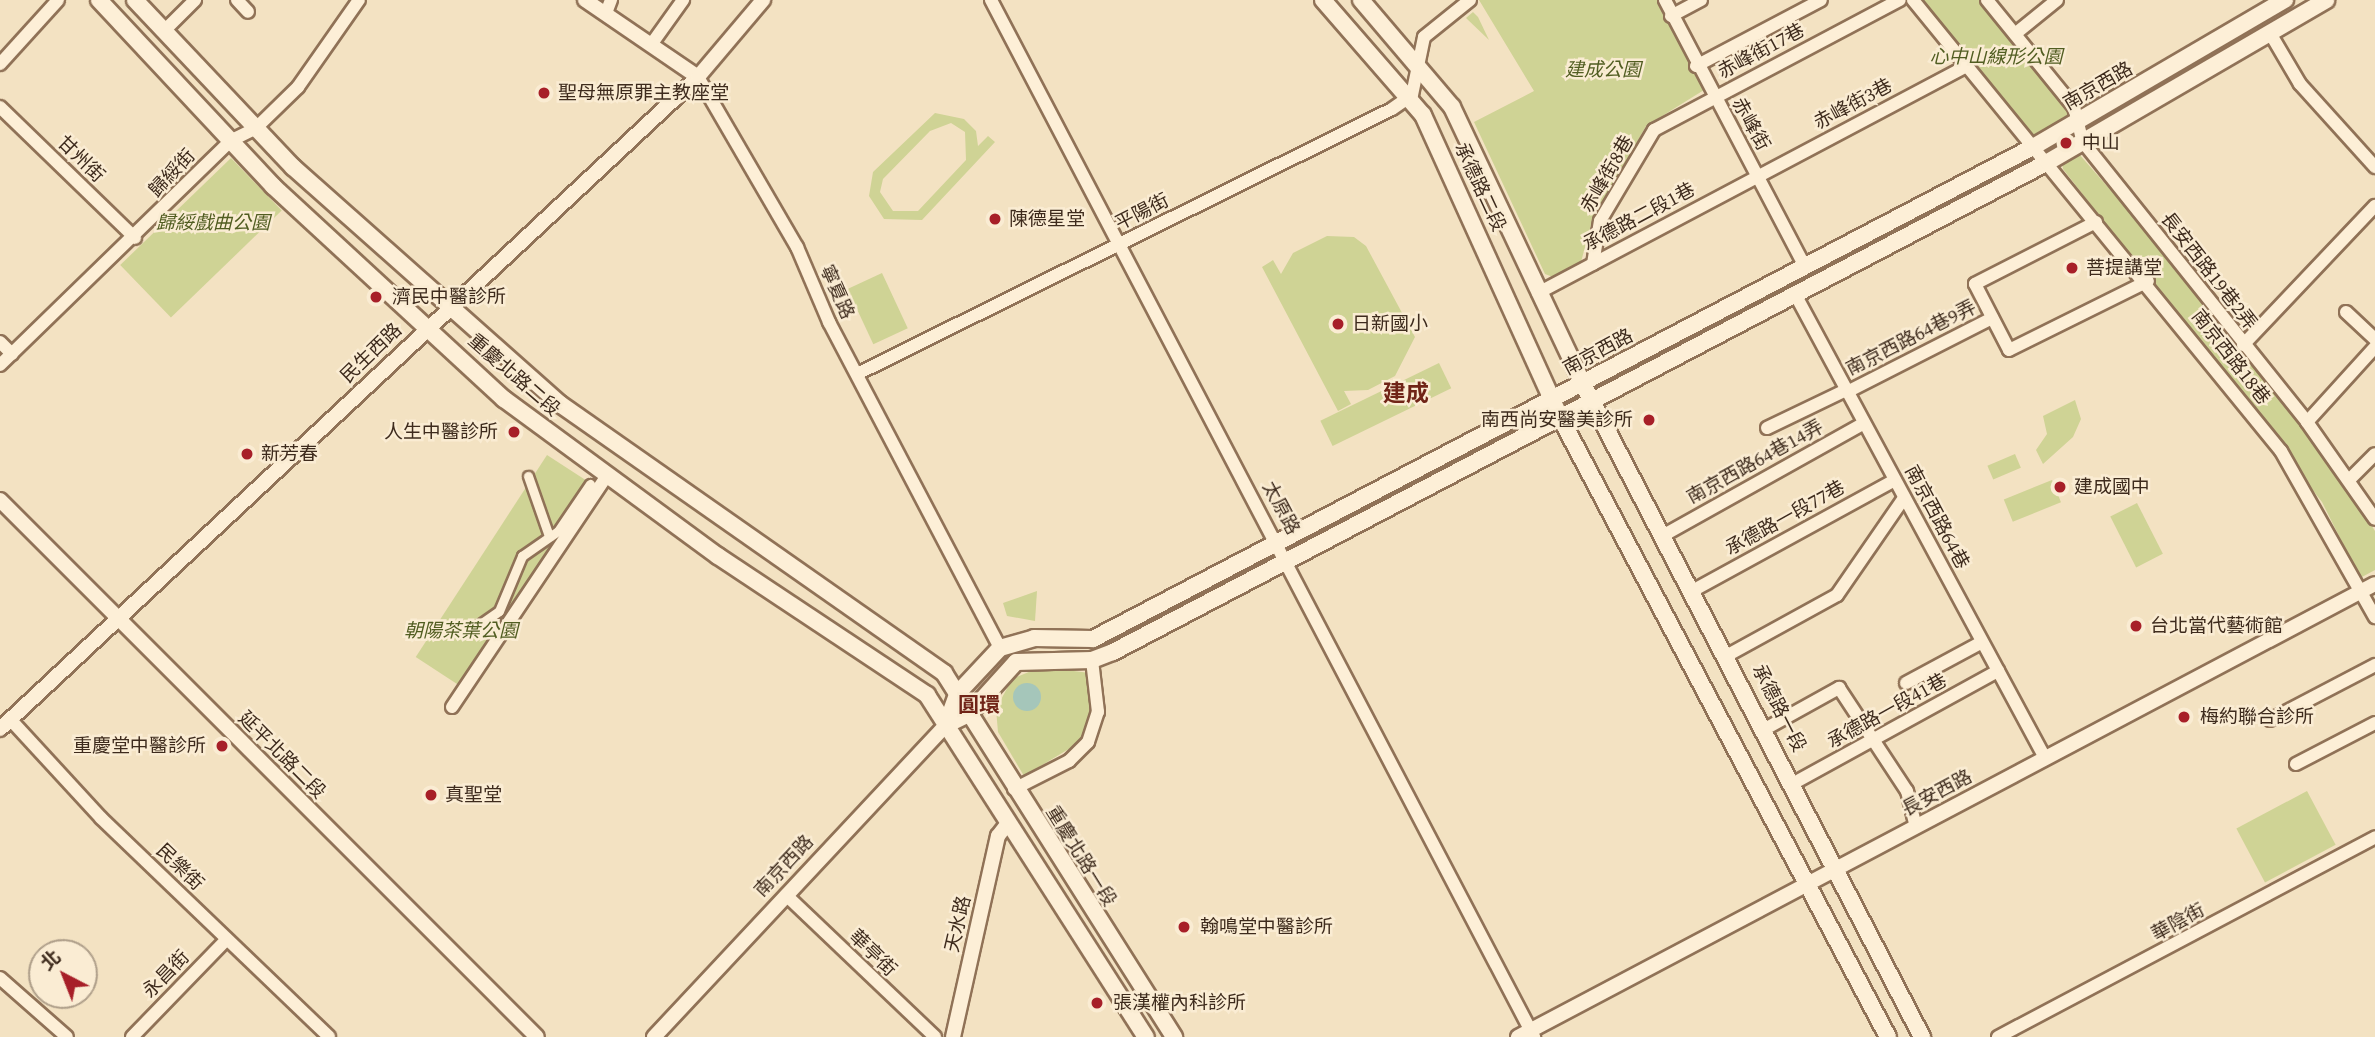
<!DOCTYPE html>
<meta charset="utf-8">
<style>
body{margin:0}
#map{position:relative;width:2375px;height:1037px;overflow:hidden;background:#f3e2c2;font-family:"Source Serif 4","Noto Sans TC",serif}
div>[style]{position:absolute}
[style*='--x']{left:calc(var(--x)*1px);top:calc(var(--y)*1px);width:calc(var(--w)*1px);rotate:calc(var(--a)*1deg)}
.green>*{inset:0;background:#cfd395;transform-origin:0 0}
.water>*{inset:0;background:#a5c6ba}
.round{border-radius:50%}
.roads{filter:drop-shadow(2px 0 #907257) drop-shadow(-2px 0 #907257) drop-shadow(0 2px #907257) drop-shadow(0 -2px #907257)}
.pedestrian>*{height:9px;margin:-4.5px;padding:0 4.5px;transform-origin:4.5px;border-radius:4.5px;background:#fdefd7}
.minor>*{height:12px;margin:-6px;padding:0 6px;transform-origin:6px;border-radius:6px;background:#fdefd7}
.tertiary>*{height:14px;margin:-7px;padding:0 7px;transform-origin:7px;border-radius:7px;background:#fdefd7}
.secondary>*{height:16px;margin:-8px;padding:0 8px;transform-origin:8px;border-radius:8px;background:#fdefd7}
.dots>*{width:19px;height:19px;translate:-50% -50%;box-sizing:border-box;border:4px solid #faecd3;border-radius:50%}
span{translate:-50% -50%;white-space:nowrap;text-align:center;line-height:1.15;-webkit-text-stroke:5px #faecd3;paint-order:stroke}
.street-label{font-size:19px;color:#3e2b1d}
.park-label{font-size:19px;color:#515d21;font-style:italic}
.poi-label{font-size:19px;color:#3e2b1d}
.left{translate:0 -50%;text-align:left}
.right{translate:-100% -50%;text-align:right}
.neighbourhood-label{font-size:21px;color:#702417;font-weight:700}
.quarter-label{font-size:23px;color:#702417;font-weight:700}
.north{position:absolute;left:28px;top:939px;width:70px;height:70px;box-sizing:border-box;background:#faecd3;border:2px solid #af9f8a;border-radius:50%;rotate:318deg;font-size:19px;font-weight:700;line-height:28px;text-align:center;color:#3e2b1d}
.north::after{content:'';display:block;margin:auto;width:24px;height:32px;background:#a71f28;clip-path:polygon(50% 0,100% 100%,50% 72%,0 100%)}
</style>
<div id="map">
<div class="green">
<div style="clip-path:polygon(1479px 0,1659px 0,1704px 90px,1646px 126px,1592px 221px,1581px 262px,1553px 277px,1545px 274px,1474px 122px,1534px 91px)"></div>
<div style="clip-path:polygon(1917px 0,1983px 0,2075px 114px,2029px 139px)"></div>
<div style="clip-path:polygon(1473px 12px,1478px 17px,1489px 40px,1466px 18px)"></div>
<div style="clip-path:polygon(evenodd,935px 113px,964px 119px,976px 131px,978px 146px,988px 136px,995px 142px,922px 220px,884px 219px,869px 196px,873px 172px,935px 113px,951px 123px,965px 132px,966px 160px,918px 211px,893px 211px,880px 192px,883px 179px,930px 131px,951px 123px)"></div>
<div style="clip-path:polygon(2079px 154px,2175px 264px,2341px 478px,2375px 531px,2375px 570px,2360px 578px,2322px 502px,2063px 169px,2062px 163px)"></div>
<div style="left:231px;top:158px;width:73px;height:154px;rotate:46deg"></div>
<div style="clip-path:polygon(1327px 236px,1354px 237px,1366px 246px,1415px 337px,1395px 376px,1368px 390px,1344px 391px,1351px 404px,1338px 411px,1262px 267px,1273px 260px,1281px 274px,1293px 253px)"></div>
<div style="left:882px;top:273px;width:61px;height:38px;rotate:65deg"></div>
<div style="left:1439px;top:363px;width:28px;height:132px;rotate:64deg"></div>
<div style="clip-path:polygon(2075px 400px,2081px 419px,2073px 437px,2043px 464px,2036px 450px,2047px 434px,2043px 416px)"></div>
<div style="left:2015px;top:454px;width:15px;height:30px;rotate:67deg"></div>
<div style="left:547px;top:455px;width:57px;height:241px;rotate:33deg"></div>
<div style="left:2052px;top:480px;width:24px;height:52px;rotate:68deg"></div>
<div style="left:2137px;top:503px;width:57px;height:30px;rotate:63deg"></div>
<div style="clip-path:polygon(1037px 591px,1035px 621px,1007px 616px,1003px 603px)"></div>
<div style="clip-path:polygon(1041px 667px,1090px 673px,1094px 703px,1082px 741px,1024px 776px,998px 732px,996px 709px,1012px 679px)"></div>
<div style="left:2307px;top:791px;width:61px;height:80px;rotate:62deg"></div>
</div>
<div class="water">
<div class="round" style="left:1013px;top:683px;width:28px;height:28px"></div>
</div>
<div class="roads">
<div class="pedestrian">
<div style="--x:528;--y:476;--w:64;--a:70.7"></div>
<div style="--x:479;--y:625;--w:24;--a:-35"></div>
<div style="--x:499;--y:611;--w:60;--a:-67.3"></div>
<div style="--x:522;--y:556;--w:44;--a:-34.8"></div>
<div style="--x:558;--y:531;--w:57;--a:-55.8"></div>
</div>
<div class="minor">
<div style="--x:237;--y:0;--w:16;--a:47"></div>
<div style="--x:991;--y:0;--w:1171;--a:62.36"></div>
<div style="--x:1665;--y:0;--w:301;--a:62.3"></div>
<div style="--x:1913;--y:0;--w:582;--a:50.79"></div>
<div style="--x:2281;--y:451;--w:191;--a:60.5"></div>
<div style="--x:1987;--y:0;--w:138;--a:50.9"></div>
<div style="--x:2074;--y:107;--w:36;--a:76"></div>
<div style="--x:2083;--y:142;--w:359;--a:51.3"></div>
<div style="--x:2307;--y:422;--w:118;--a:55"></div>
<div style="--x:606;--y:13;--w:14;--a:-69"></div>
<div style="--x:1671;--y:16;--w:34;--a:-28"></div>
<div style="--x:164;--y:31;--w:44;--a:-45"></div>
<div style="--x:2270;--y:33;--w:59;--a:59.5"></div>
<div style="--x:2300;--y:84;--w:112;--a:47.9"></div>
<div style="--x:2015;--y:34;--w:54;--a:-39"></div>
<div style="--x:653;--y:42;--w:52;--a:-54.5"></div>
<div style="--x:0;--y:64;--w:86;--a:-47.8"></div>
<div style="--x:1696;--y:66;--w:141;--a:-27.8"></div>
<div style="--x:698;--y:77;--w:197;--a:59.8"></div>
<div style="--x:797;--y:247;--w:82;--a:66.9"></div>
<div style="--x:829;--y:322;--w:368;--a:62.3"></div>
<div style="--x:0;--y:107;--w:188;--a:44.1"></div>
<div style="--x:2096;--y:222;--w:136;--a:152.9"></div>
<div style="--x:1975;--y:284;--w:74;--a:62.7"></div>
<div style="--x:2009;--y:350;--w:155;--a:-26.4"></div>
<div style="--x:1593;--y:264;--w:44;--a:-80.8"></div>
<div style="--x:1600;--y:221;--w:106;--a:-59.3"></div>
<div style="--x:1654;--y:130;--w:278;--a:-27.9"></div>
<div style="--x:1538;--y:293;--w:484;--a:-27.9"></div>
<div style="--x:1795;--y:294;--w:527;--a:61.68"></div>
<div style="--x:2346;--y:312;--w:40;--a:43"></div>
<div style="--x:0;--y:342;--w:17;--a:45"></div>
<div style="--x:2243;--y:345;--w:192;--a:-46.5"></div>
<div style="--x:0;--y:365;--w:321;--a:-44.2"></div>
<div style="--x:230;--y:141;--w:28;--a:-26"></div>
<div style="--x:255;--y:129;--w:60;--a:-44.3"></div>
<div style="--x:298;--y:87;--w:106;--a:-55"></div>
<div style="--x:857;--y:374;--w:597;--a:-26.35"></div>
<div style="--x:1392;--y:109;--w:24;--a:-35"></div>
<div style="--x:1412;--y:95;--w:59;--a:-78.3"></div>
<div style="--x:1424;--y:37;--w:59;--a:-38.8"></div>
<div style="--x:1847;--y:392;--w:163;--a:-27"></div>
<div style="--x:2307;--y:422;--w:101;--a:-47.8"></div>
<div style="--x:1767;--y:428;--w:88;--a:-25.7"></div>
<div style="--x:2350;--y:479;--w:35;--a:-45"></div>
<div style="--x:1664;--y:535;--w:229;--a:-29.2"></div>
<div style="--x:1694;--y:590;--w:229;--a:-28.7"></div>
<div style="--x:1728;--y:655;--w:124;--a:-28.8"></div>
<div style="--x:1837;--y:595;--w:118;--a:-55.4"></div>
<div style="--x:1906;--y:683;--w:86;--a:-28.3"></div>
<div style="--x:452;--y:707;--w:277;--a:-56.2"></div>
<div style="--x:10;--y:719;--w:134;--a:47.4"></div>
<div style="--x:101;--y:818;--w:316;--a:43.8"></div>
<div style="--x:2270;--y:720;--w:119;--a:-27.6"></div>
<div style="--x:1765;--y:729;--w:85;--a:-29"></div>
<div style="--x:1839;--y:688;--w:123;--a:56.6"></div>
<div style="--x:1907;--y:791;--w:36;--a:76"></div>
<div style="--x:2296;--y:764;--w:89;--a:-27.4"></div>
<div style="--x:1794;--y:783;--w:233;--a:-28.8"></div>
<div style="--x:1014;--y:789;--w:62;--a:-27"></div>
<div style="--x:1069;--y:761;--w:27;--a:-45"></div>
<div style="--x:1088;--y:742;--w:32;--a:-72"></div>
<div style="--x:1098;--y:712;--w:52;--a:-96.6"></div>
<div style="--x:786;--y:895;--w:206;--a:43.6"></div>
<div style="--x:0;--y:978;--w:89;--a:41.4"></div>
<div style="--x:132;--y:1037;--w:136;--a:-45.9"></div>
<div style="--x:1998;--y:1037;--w:427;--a:-27.9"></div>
</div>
<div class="tertiary">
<div style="--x:585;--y:0;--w:137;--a:34.3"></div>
<div style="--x:0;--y:500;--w:759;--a:45"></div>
<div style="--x:0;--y:729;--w:955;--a:-43.05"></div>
<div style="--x:698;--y:77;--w:101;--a:-49.8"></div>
<div style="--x:654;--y:1037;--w:427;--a:-46.9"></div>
<div style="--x:953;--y:1037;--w:206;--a:-77.4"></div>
<div style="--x:998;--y:836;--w:16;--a:-52"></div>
<div style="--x:1518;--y:1037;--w:969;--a:-27.86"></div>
</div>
<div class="secondary">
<div style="--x:99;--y:0;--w:255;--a:46.9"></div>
<div style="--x:273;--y:186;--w:314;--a:42.7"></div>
<div style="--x:504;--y:399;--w:265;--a:36.3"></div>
<div style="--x:718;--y:556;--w:251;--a:33.6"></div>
<div style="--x:927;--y:695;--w:406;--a:57.4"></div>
<div style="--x:135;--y:0;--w:230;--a:46.6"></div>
<div style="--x:293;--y:167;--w:357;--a:41.6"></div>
<div style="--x:560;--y:404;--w:469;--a:35"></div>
<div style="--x:944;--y:673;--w:431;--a:57.7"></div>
<div style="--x:1323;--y:0;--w:152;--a:49"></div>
<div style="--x:1423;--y:115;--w:332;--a:65.6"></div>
<div style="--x:1560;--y:417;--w:701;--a:62.12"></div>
<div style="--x:1361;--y:0;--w:140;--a:49.6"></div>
<div style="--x:1452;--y:107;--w:306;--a:64.7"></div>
<div style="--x:1583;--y:384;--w:736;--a:62.56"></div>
<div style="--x:946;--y:725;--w:25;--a:-26"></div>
<div style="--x:969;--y:714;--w:70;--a:-47.9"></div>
<div style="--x:1016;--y:662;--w:76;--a:-1.5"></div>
<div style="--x:1092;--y:660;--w:22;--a:-21"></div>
<div style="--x:1113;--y:652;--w:1056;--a:-27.66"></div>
<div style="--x:2048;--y:162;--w:322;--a:-30.2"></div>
<div style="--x:946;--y:725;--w:33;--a:-70"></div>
<div style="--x:957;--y:694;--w:63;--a:-46.9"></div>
<div style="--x:1000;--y:648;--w:35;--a:-16"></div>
<div style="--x:1034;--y:638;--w:59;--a:1"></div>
<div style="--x:1093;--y:639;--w:1061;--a:-27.63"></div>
<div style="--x:2033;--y:147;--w:292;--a:-30.3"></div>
</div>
</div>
<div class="dots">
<div style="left:544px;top:93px;background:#a71f28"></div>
<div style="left:2066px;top:143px;background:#a71f28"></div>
<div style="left:995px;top:219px;background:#a71f28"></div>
<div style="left:2072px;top:268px;background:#a71f28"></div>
<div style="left:376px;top:297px;background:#a71f28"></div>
<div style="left:1338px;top:324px;background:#a71f28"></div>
<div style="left:1649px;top:420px;background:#a71f28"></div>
<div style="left:514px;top:432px;background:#a71f28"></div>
<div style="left:247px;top:454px;background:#a71f28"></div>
<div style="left:2060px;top:487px;background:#a71f28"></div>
<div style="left:2136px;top:626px;background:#a71f28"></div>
<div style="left:2184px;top:717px;background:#a71f28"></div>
<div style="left:222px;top:746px;background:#a71f28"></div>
<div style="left:431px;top:795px;background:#a71f28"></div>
<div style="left:1184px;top:927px;background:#a71f28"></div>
<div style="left:1097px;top:1003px;background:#a71f28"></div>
</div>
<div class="street-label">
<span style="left:1761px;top:51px;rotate:-28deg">赤峰街17巷</span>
<span style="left:2098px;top:86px;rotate:-30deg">南京西路</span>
<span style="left:1853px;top:104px;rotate:-28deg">赤峰街3巷</span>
<span style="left:1751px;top:124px;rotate:61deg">赤峰街</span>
<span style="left:81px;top:159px;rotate:44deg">甘州街</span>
<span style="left:172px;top:173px;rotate:-47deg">歸綏街</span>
<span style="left:1607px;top:174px;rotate:-60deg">赤峰街8巷</span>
<span style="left:1480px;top:187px;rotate:65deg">承德路二段</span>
<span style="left:1142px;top:212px;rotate:-27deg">平陽街</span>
<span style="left:1639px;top:217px;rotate:-28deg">承德路二段1巷</span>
<span style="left:2209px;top:271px;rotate:52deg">長安西路19巷2弄</span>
<span style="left:837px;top:292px;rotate:66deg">寧夏路</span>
<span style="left:1911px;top:338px;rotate:-27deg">南京西路64巷9弄</span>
<span style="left:1598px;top:352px;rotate:-28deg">南京西路</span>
<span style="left:371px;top:353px;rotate:-44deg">民生西路</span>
<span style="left:2231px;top:357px;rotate:52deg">南京西路18巷</span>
<span style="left:514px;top:375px;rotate:41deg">重慶北路二段</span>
<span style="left:1755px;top:462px;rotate:-29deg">南京西路64巷14弄</span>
<span style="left:1281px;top:508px;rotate:62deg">太原路</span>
<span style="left:1937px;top:517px;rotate:62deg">南京西路64巷</span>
<span style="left:1785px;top:518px;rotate:-29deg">承德路一段77巷</span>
<span style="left:1779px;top:708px;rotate:63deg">承德路一段</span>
<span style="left:1887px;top:711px;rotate:-29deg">承德路一段41巷</span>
<span style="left:282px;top:755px;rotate:45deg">延平北路二段</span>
<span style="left:1937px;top:793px;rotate:-28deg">長安西路</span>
<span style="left:1081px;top:856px;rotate:58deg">重慶北路一段</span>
<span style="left:784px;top:866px;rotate:-47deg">南京西路</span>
<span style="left:180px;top:867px;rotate:44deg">民樂街</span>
<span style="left:2178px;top:922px;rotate:-28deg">華陰街</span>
<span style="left:958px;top:924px;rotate:-77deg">天水路</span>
<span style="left:873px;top:953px;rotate:44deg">華亭街</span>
<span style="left:166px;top:974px;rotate:-46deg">永昌街</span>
</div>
<div class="park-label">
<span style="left:1996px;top:57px">心中山線形公園</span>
<span style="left:1603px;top:70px">建成公園</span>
<span style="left:213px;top:223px">歸綏戲曲公園</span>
<span style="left:461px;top:631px">朝陽茶葉公園</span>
</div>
<div class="poi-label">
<span class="left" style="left:558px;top:93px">聖母無原罪主教座堂</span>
<span class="left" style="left:2082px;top:143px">中山</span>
<span class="left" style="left:1009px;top:219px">陳德星堂</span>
<span class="left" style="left:2086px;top:268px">菩提講堂</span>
<span class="left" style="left:392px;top:297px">濟民中醫診所</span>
<span class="left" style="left:1352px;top:324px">日新國小</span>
<span class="right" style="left:1633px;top:420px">南西尚安醫美診所</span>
<span class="right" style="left:498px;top:432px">人生中醫診所</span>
<span class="left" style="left:261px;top:454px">新芳春</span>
<span class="left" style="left:2074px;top:487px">建成國中</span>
<span class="left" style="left:2150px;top:626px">台北當代藝術館</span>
<span class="left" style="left:2200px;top:717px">梅約聯合診所</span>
<span class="right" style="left:206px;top:746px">重慶堂中醫診所</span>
<span class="left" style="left:445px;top:795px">真聖堂</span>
<span class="left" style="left:1200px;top:927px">翰鳴堂中醫診所</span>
<span class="left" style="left:1113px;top:1003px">張漢權內科診所</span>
</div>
<div class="neighbourhood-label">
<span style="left:979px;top:705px">圓環</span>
</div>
<div class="quarter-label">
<span style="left:1406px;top:393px">建成</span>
</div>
<div class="north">北</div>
</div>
